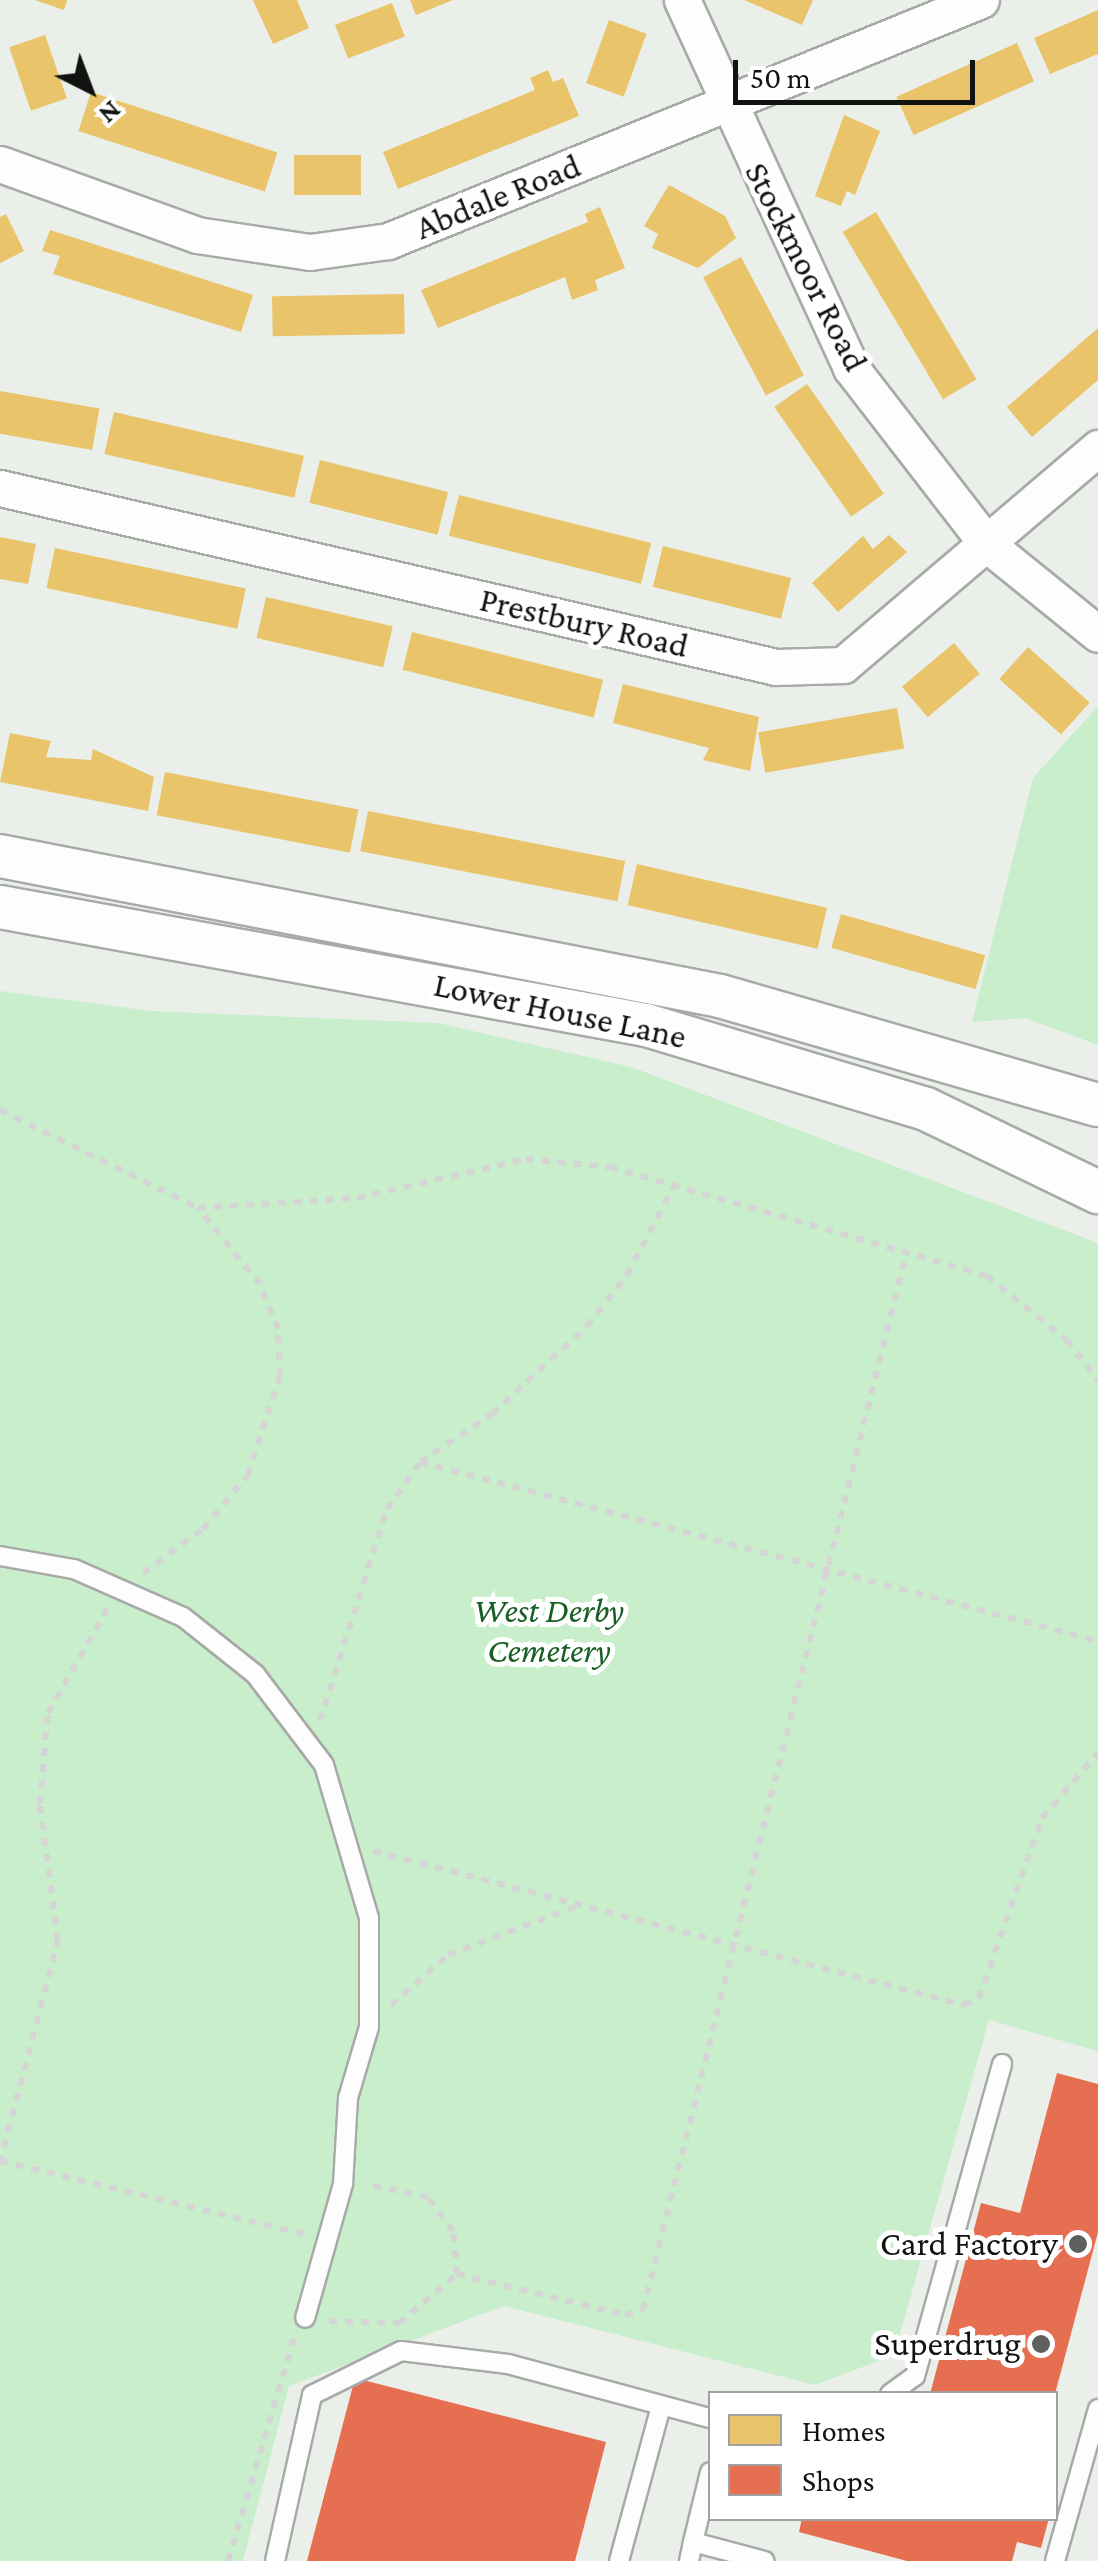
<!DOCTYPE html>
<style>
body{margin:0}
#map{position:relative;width:1098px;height:2561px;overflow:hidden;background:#eaefea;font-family:"Crimson Pro",serif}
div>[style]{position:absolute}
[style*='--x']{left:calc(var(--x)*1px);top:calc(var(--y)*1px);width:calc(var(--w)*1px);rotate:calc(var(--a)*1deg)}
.green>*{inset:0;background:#c8eecb}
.homes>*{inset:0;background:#e9c46a;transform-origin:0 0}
.shops>*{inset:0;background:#e76f51}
.path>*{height:6px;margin-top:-3px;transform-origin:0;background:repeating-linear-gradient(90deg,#d4d5d4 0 8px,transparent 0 16px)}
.roads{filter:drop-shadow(2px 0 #a7aaa7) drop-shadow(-2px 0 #a7aaa7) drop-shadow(0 2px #a7aaa7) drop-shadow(0 -2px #a7aaa7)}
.service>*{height:18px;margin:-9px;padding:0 9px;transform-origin:9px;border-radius:9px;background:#fcfdfc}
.minor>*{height:35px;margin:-17.5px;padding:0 17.5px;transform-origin:17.5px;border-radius:17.5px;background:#fcfdfc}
.tertiary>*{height:42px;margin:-21px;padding:0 21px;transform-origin:21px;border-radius:21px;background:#fcfdfc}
.dots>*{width:28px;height:28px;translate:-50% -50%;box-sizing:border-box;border:5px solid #fff;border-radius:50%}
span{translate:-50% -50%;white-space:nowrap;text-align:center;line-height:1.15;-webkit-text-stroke:10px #fff;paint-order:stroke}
.street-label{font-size:35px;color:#111311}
.park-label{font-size:35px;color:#185f25;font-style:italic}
.poi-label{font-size:35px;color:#111311}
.right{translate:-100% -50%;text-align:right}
.legend{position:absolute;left:708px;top:2391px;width:350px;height:130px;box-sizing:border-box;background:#fff;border:2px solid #a0a1a0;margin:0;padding:12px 18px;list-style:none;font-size:30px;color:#111311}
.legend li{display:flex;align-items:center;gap:20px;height:50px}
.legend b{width:50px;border:2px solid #a0a1a0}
.north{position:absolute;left:40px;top:40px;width:100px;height:100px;-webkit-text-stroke:8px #fff;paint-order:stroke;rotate:138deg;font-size:28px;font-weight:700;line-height:40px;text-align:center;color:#111311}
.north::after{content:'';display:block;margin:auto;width:35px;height:45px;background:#111311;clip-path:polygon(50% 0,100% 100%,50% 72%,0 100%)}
.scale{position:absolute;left:733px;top:60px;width:242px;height:45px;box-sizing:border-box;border:5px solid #111311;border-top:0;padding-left:12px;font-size:30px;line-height:35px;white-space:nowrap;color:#111311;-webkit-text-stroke:8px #fff;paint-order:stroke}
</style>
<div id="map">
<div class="green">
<div style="clip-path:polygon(1098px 706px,1098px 1045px,1025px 1018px,972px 1022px,1033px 778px)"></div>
<div style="clip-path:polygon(0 991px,151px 1011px,438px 1023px,631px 1067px,1098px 1243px,1098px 2051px,989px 2020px,894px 2355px,815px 2385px,504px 2306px,289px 2386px,243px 2561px,0 2561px)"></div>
</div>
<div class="homes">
<div style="clip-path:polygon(35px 0,67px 0,64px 10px)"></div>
<div style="clip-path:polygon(253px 0,297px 0,309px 28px,273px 44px)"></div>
<div style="clip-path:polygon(410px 0,453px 0,416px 15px)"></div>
<div style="clip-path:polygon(744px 0,813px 0,802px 25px)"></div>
<div style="left:392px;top:3px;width:36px;height:61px;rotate:69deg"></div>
<div style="clip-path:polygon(1098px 10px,1098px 54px,1050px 74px,1034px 38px)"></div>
<div style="left:609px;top:20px;width:40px;height:67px;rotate:20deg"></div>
<div style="left:45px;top:35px;width:67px;height:38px;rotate:71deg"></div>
<div style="left:1017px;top:43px;width:42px;height:132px;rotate:66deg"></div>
<div style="clip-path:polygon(548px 70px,553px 82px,563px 78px,579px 116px,398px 189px,383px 152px,535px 90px,530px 78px)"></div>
<div style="left:91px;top:92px;width:196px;height:41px;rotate:18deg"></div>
<div style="clip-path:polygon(844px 115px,880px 131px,855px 195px,847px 191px,841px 206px,815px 196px)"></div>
<div style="left:294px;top:155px;width:67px;height:40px"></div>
<div style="clip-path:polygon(669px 185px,725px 216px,736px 238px,698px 268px,652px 248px,658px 234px,644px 226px)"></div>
<div style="clip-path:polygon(600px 207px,625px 268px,595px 280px,598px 290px,572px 300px,565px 277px,438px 328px,421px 290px,588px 222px,585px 214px)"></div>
<div style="left:876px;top:212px;width:195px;height:39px;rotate:59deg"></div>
<div style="clip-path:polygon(6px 214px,24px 251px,0 263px,0 217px)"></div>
<div style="clip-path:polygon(50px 230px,253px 295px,241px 332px,53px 274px,60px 256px,42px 251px)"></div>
<div style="left:741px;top:257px;width:134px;height:43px;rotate:62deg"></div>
<div style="left:404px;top:294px;width:40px;height:132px;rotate:89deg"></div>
<div style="clip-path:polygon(1098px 328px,1098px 380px,1032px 437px,1007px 407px)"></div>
<div style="left:807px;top:384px;width:134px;height:40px;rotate:55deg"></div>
<div style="left:0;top:391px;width:101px;height:42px;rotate:10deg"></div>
<div style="left:114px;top:412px;width:195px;height:43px;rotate:13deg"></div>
<div style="left:320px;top:460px;width:132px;height:44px;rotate:14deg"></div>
<div style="left:459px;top:495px;width:198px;height:42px;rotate:14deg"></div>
<div style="clip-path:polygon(889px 535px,907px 552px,838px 612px,812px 583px,863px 536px,873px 549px)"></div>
<div style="clip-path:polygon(0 537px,36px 544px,28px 584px,0 579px)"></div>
<div style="left:663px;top:546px;width:132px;height:42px;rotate:14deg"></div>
<div style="left:55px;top:548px;width:195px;height:41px;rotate:12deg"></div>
<div style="left:266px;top:597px;width:130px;height:42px;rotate:13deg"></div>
<div style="left:412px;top:632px;width:197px;height:39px;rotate:14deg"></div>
<div style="left:954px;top:643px;width:40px;height:68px;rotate:50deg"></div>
<div style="left:1028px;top:647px;width:83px;height:43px;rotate:42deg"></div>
<div style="clip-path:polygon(623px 684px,759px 717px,750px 771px,703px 760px,709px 748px,613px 723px)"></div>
<div style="left:897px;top:708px;width:41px;height:141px;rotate:80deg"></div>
<div style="clip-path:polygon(10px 733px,51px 741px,46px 757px,91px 760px,93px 749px,154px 777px,148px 811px,0 782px)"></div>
<div style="left:165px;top:772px;width:197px;height:44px;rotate:11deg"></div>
<div style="left:368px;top:811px;width:262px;height:41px;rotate:11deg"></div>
<div style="left:637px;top:864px;width:195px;height:42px;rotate:13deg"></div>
<div style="left:841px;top:914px;width:150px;height:35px;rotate:16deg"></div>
</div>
<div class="shops">
<div style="clip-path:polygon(1057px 2073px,1098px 2084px,1098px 2232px,1055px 2394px,930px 2394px,981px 2203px,1020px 2213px)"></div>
<div style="clip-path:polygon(355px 2378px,606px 2442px,575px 2561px,307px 2561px)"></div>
<div style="clip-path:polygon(802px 2518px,1049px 2518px,1041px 2548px,1017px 2542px,1012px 2561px,907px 2561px,799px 2532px)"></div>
</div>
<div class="path">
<div style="--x:0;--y:1110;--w:221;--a:26.3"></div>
<div style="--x:198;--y:1208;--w:159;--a:-3.6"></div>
<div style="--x:357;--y:1198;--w:173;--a:-13"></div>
<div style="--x:526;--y:1159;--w:84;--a:5.4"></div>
<div style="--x:610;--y:1167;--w:392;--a:16.1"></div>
<div style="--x:987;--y:1276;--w:102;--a:38.7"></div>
<div style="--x:1067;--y:1340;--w:51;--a:52.9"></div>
<div style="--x:420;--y:1462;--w:701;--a:14.79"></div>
<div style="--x:143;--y:1573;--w:74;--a:-36.3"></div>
<div style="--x:203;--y:1529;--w:70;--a:-50.2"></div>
<div style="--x:248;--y:1475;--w:105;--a:-72.3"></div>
<div style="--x:280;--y:1375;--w:46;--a:-92.5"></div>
<div style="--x:278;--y:1329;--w:48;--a:-111.8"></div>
<div style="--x:260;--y:1284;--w:98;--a:-129.2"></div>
<div style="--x:320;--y:1721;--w:222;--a:-72.5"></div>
<div style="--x:387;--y:1509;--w:57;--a:-54.9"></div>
<div style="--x:420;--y:1462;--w:87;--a:-33.7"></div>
<div style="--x:492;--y:1414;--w:129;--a:-42.8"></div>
<div style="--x:587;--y:1326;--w:65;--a:-51.9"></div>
<div style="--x:627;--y:1275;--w:103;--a:-62.2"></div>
<div style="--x:373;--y:1851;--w:611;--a:14.61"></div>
<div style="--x:964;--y:2005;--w:17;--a:-25"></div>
<div style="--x:979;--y:1998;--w:191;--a:-70.7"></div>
<div style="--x:1042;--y:1818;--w:86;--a:-49.3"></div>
<div style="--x:391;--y:2005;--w:76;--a:-41.3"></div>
<div style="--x:448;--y:1955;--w:141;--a:-20.7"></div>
<div style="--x:0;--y:2161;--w:317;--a:13.5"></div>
<div style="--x:0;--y:2163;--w:229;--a:-75.4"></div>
<div style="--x:58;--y:1941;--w:138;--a:-97.5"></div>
<div style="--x:40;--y:1804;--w:91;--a:-85"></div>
<div style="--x:48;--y:1713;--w:120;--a:-60.4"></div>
<div style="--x:457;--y:2274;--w:173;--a:13.7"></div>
<div style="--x:625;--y:2315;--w:19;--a:-16"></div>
<div style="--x:643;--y:2310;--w:1092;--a:-76.01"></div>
<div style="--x:329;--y:2321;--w:70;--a:1.6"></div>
<div style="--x:399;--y:2323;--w:76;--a:-40.2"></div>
<div style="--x:457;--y:2274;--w:43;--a:-95.3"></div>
<div style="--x:453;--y:2231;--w:42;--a:-126.3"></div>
<div style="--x:428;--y:2197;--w:65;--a:-168.5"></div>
<div style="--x:228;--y:2561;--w:233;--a:-73.5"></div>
</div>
<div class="roads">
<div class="service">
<div style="--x:0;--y:1556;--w:75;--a:10"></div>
<div style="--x:74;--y:1569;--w:119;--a:23.8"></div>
<div style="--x:183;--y:1617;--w:92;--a:38.4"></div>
<div style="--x:255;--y:1674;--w:114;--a:52.8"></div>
<div style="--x:324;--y:1765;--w:159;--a:73.6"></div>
<div style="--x:369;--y:1918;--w:109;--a:90"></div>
<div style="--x:369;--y:2027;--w:74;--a:106.5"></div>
<div style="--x:348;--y:2098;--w:86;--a:93.3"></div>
<div style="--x:343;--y:2184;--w:139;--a:105.8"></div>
<div style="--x:890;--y:2394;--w:31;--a:-36"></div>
<div style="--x:915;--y:2376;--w:324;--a:-74.4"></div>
<div style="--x:693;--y:2542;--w:72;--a:-76.3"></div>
<div style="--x:275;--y:2561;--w:170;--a:-77.4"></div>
<div style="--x:312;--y:2395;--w:99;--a:-26.3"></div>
<div style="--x:401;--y:2351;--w:108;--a:6.9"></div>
<div style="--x:508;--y:2364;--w:209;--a:15"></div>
<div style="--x:619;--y:2561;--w:156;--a:-74.8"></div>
<div style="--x:689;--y:2561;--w:19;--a:-78"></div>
<div style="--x:693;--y:2542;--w:74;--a:14.8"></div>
<div style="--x:1055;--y:2561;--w:158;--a:-74.2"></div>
</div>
<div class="minor">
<div style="--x:682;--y:0;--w:405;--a:65.3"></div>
<div style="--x:851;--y:368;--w:224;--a:52.3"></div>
<div style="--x:988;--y:545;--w:141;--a:39"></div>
<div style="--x:0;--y:164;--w:209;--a:19.8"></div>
<div style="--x:197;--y:235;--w:114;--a:8.6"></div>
<div style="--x:310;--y:252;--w:79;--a:-8"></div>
<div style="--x:388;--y:241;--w:640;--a:-22.12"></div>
<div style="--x:0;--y:488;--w:796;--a:12.99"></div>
<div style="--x:776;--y:667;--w:67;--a:-1.7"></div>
<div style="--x:843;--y:665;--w:335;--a:-40.4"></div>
</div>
<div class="tertiary">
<div style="--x:0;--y:856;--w:733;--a:11"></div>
<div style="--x:720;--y:996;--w:393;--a:16.1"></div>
<div style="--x:0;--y:907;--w:657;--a:10.35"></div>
<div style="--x:646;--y:1025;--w:292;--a:16.7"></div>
<div style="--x:926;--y:1109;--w:191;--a:25.8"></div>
</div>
</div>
<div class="dots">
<div style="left:1078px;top:2244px;background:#5d605d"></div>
<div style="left:1041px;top:2344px;background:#5d605d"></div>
</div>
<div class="street-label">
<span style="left:498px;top:197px;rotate:-22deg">Abdale Road</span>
<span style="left:806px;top:267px;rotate:63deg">Stockmoor Road</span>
<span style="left:584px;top:623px;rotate:13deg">Prestbury Road</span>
<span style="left:560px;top:1011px;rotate:12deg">Lower House Lane</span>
</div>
<div class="park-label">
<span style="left:549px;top:1631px">West Derby<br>Cemetery</span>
</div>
<div class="poi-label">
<span class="right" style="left:1058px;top:2244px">Card Factory</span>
<span class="right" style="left:1021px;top:2344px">Superdrug</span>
</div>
<ul class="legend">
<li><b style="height:28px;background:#e9c46a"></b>Homes</li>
<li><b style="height:28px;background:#e76f51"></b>Shops</li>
</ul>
<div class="north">N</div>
<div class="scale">50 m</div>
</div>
